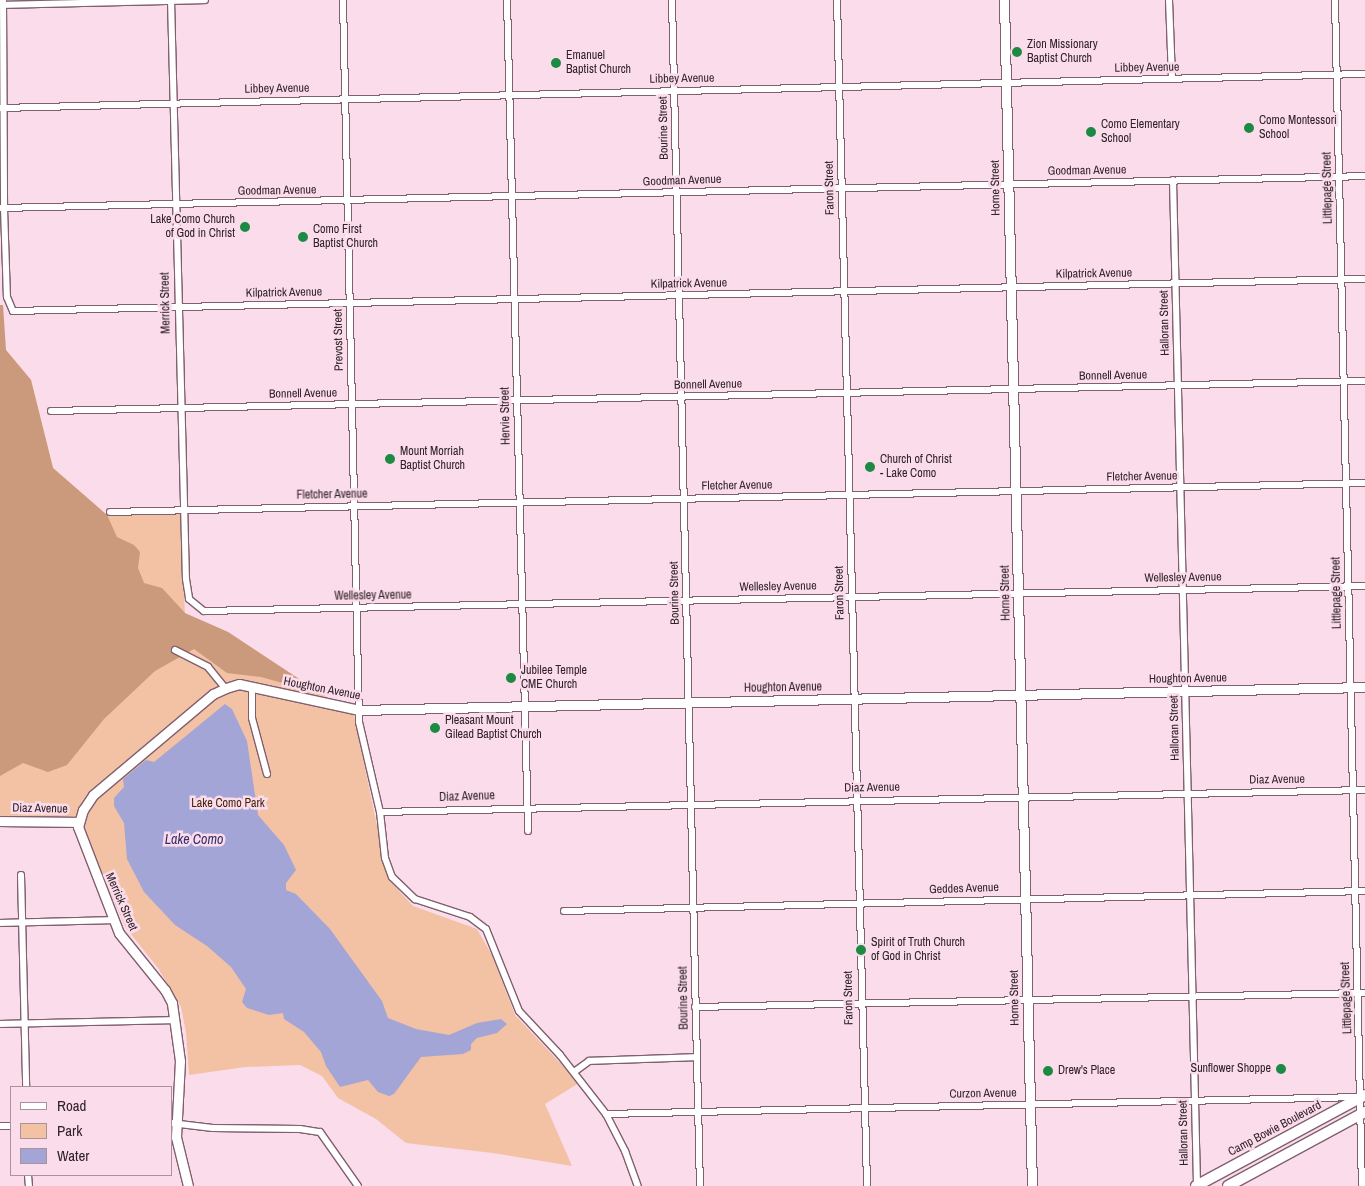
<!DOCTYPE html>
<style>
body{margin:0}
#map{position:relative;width:1365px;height:1186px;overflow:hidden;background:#fbdcea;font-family:"Archivo Narrow",sans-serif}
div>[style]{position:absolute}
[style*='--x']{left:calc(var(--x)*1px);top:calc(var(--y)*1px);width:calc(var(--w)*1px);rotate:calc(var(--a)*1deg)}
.green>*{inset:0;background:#f3c1a3}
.forest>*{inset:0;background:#cb997b}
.water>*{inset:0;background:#a4a5d7}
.roads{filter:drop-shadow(1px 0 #805f6f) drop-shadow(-1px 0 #805f6f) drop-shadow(0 1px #805f6f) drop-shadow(0 -1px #805f6f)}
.street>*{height:6px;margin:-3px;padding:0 3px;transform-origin:3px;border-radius:3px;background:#fff}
.secondary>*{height:9px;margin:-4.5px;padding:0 4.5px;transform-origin:4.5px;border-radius:4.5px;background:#fff}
.primary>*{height:10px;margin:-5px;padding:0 5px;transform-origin:5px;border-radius:5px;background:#fff}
.dots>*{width:14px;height:14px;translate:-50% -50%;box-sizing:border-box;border:2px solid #fbdcea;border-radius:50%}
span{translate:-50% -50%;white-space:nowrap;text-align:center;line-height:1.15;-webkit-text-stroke:5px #fbdcea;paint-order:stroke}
.poi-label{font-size:12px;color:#302229}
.left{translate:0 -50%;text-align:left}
.right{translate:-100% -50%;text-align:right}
.street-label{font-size:12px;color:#302229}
.park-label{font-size:12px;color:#43220b}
.water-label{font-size:14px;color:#332e6b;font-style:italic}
.legend{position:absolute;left:10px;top:1086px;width:162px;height:90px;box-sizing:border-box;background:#fbdcea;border:1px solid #aa929d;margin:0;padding:6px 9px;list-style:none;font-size:15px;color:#302229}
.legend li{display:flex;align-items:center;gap:10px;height:25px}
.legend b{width:25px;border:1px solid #aa929d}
</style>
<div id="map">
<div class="green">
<div style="clip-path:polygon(0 343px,31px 380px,53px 468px,107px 515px,180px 514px,185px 614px,228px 632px,354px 715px,388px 879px,413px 906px,477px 929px,493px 957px,515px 1015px,579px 1083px,545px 1104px,572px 1166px,493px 1153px,406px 1143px,376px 1119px,338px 1098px,322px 1076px,300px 1065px,245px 1067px,189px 1075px,186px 1032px,181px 1007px,158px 968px,126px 928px,79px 823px,0 818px)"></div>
</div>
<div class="forest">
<div style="clip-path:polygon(0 305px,3px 305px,6px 350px,31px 380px,53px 468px,107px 515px,117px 537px,134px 545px,140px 552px,138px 568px,144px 583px,162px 588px,185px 613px,228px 632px,322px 694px,261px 677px,227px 673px,194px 649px,155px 671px,104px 719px,67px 765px,48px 772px,23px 763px,0 776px)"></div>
</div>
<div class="water">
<div style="clip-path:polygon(225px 704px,232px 709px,247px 741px,258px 815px,284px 845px,296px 870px,286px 883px,286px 890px,296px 894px,330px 929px,382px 1001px,388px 1018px,416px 1029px,449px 1035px,477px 1023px,501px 1019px,507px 1024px,497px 1033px,477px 1038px,471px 1044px,471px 1050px,463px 1054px,421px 1057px,394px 1094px,389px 1096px,378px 1092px,368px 1080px,340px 1087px,326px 1066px,321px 1052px,304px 1032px,284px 1019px,283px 1013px,269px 1015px,247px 1008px,242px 1002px,246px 989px,231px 967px,207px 946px,175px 925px,144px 892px,127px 859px,124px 823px,114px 806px,114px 798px,124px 787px,123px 779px,146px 760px,154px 762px)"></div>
</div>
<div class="roads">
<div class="street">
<div style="--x:3;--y:0;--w:208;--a:89.7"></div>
<div style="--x:4;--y:208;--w:89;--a:88.1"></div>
<div style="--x:7;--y:297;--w:15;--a:67"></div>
<div style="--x:13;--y:311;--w:1352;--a:-1.36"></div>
<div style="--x:171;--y:0;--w:579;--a:88.52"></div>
<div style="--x:186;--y:579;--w:20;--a:81"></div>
<div style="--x:189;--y:599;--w:19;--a:39"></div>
<div style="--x:204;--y:611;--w:1161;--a:-1.23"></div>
<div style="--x:343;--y:0;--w:722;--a:88.73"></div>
<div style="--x:359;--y:722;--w:92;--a:76.9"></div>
<div style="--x:380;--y:812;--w:46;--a:83.8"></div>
<div style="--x:385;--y:858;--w:20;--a:70"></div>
<div style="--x:392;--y:877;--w:32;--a:44"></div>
<div style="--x:415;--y:899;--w:58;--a:18.1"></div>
<div style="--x:470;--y:917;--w:20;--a:37"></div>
<div style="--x:486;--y:929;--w:88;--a:68.1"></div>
<div style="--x:519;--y:1011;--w:60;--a:47"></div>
<div style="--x:560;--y:1055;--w:75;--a:52.1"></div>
<div style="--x:606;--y:1114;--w:42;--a:62.8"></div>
<div style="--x:625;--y:1151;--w:37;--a:70"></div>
<div style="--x:507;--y:0;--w:831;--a:88.55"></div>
<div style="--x:672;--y:0;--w:1186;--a:88.65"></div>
<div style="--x:837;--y:0;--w:1186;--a:88.55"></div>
<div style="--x:1169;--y:0;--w:78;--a:87.8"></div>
<div style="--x:1335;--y:0;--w:1186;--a:88.7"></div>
<div style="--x:0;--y:5;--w:205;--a:-1.4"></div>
<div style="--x:0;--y:108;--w:1365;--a:-1.43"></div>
<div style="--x:1173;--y:180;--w:1006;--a:88.63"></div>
<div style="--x:1;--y:208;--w:1364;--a:-1.34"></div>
<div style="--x:51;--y:411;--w:1314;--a:-1.31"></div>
<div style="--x:110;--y:512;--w:1255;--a:-1.32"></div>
<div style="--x:175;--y:650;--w:37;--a:27"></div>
<div style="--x:208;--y:667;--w:27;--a:51"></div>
<div style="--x:252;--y:687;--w:31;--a:90"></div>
<div style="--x:252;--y:718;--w:58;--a:75"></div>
<div style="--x:380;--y:812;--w:985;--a:-1.28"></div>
<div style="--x:21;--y:875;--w:212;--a:88.6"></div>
<div style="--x:564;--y:911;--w:801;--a:-1.43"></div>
<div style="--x:0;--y:923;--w:114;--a:-1.5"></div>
<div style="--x:695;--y:1007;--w:670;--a:-1.2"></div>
<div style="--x:0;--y:1024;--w:176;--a:-1.3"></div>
<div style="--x:574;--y:1072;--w:19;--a:-36"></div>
<div style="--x:589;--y:1061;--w:108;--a:-2.1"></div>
<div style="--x:606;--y:1114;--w:753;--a:-1.29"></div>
<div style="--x:171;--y:1123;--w:42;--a:6.8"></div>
<div style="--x:213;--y:1128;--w:87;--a:0.7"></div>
<div style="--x:300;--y:1129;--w:20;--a:9"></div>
<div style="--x:320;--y:1132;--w:66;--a:54.9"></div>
<div style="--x:0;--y:1126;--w:11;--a:0"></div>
<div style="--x:28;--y:1175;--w:11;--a:85"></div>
</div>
<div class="secondary">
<div style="--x:1004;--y:0;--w:1186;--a:88.65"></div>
<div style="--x:0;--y:821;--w:79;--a:0.7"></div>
<div style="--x:188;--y:1186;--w:50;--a:-103.8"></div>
<div style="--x:176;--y:1137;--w:76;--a:-87"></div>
<div style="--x:180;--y:1061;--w:59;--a:-97.9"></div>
<div style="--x:172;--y:1003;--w:15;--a:-118"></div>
<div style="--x:165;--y:990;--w:73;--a:-128.9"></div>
<div style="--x:119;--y:933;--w:114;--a:-111.1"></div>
<div style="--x:78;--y:827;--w:18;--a:-74"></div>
<div style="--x:83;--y:810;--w:18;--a:-56"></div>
<div style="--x:93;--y:795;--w:157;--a:-40.1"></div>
<div style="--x:213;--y:694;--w:14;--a:-25"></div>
<div style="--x:226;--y:688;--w:14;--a:-17"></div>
<div style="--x:239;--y:684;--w:123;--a:12.2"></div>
<div style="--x:359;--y:710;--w:1006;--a:-1.31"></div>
</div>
<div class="primary">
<div style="--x:1196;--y:1186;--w:192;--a:-28.3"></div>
<div style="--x:1228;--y:1186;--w:156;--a:-28.4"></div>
</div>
</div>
<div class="dots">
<div style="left:1017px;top:52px;background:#1c8a42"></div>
<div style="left:556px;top:63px;background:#1c8a42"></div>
<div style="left:1249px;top:128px;background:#1c8a42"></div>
<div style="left:1091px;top:132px;background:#1c8a42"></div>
<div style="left:245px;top:227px;background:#1c8a42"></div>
<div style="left:303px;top:237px;background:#1c8a42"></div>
<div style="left:390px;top:459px;background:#1c8a42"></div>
<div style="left:870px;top:467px;background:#1c8a42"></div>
<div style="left:511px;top:678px;background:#1c8a42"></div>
<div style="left:435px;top:728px;background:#1c8a42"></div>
<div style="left:861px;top:950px;background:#1c8a42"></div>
<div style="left:1281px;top:1069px;background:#1c8a42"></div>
<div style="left:1048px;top:1071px;background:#1c8a42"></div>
</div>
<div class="poi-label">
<span class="left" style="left:1027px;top:52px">Zion Missionary<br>Baptist Church</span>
<span class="left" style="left:566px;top:63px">Emanuel<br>Baptist Church</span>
<span class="left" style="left:1259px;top:128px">Como Montessori<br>School</span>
<span class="left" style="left:1101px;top:132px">Como Elementary<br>School</span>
<span class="right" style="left:235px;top:227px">Lake Como Church<br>of God in Christ</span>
<span class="left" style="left:313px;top:237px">Como First<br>Baptist Church</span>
<span class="left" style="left:400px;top:459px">Mount Morriah<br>Baptist Church</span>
<span class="left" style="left:880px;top:467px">Church of Christ<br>- Lake Como</span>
<span class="left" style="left:521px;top:678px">Jubilee Temple<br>CME Church</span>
<span class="left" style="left:445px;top:728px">Pleasant Mount<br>Gilead Baptist Church</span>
<span class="left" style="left:871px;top:950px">Spirit of Truth Church<br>of God in Christ</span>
<span class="right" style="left:1271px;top:1069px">Sunflower Shoppe</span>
<span class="left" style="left:1058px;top:1071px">Drew's Place</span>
</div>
<div class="street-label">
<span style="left:1147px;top:68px;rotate:-1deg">Libbey Avenue</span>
<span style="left:682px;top:79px;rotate:-1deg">Libbey Avenue</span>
<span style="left:277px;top:89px;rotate:-1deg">Libbey Avenue</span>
<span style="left:664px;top:128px;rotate:-91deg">Bourine Street</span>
<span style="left:1087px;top:171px;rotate:-1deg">Goodman Avenue</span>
<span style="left:682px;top:181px;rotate:-2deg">Goodman Avenue</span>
<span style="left:830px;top:188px;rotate:-91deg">Faron Street</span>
<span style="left:996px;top:188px;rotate:-91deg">Horne Street</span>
<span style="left:1328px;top:188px;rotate:-91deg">Littlepage Street</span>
<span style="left:277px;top:191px;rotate:-1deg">Goodman Avenue</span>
<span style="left:1094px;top:274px;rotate:-1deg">Kilpatrick Avenue</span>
<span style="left:689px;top:284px;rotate:-1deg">Kilpatrick Avenue</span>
<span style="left:284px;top:293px;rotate:-1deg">Kilpatrick Avenue</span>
<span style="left:166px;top:303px;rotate:-91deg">Merrick Street</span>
<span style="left:1165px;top:323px;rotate:-91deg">Halloran Street</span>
<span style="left:339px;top:340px;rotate:-91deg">Prevost Street</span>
<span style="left:1113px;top:376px;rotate:-1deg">Bonnell Avenue</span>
<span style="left:708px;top:385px;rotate:-1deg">Bonnell Avenue</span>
<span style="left:303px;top:394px;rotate:-1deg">Bonnell Avenue</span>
<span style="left:506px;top:416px;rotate:-91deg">Hervie Street</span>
<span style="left:1142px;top:477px;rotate:-1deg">Fletcher Avenue</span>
<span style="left:737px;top:486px;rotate:-1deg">Fletcher Avenue</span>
<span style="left:332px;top:495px;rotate:-1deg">Fletcher Avenue</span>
<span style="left:1183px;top:578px;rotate:-1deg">Wellesley Avenue</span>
<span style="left:778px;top:587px;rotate:-1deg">Wellesley Avenue</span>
<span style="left:675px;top:593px;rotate:-91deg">Bourine Street</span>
<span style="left:840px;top:593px;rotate:-91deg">Faron Street</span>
<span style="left:1006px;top:593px;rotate:-91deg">Horne Street</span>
<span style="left:1337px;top:593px;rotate:-91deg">Littlepage Street</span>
<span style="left:373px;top:596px;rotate:-1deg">Wellesley Avenue</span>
<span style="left:1188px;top:679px;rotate:-1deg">Houghton Avenue</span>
<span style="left:783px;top:688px;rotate:-1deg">Houghton Avenue</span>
<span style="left:322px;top:689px;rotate:11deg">Houghton Avenue</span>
<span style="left:1175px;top:728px;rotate:-91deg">Halloran Street</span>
<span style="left:1277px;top:780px;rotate:-1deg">Diaz Avenue</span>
<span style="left:872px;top:788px;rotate:-1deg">Diaz Avenue</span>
<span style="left:467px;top:797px;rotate:-2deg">Diaz Avenue</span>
<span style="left:40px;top:809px;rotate:1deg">Diaz Avenue</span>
<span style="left:964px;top:889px;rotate:-2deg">Geddes Avenue</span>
<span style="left:121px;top:902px;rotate:66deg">Merrick Street</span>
<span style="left:684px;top:998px;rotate:-91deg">Bourine Street</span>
<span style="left:849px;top:998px;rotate:-91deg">Faron Street</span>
<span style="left:1015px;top:998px;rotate:-91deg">Horne Street</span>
<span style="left:1347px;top:998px;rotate:-92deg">Littlepage Street</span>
<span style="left:983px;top:1094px;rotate:-1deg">Curzon Avenue</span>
<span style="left:1275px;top:1129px;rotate:-28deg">Camp Bowie Boulevard</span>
<span style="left:1184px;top:1133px;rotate:-91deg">Halloran Street</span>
</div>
<div class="park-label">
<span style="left:228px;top:804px">Lake Como Park</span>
</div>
<div class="water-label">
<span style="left:194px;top:839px">Lake Como</span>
</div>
<ul class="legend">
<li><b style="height:6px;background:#fff"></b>Road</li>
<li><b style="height:14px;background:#f3c1a3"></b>Park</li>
<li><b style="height:14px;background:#a4a5d7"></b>Water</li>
</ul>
</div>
